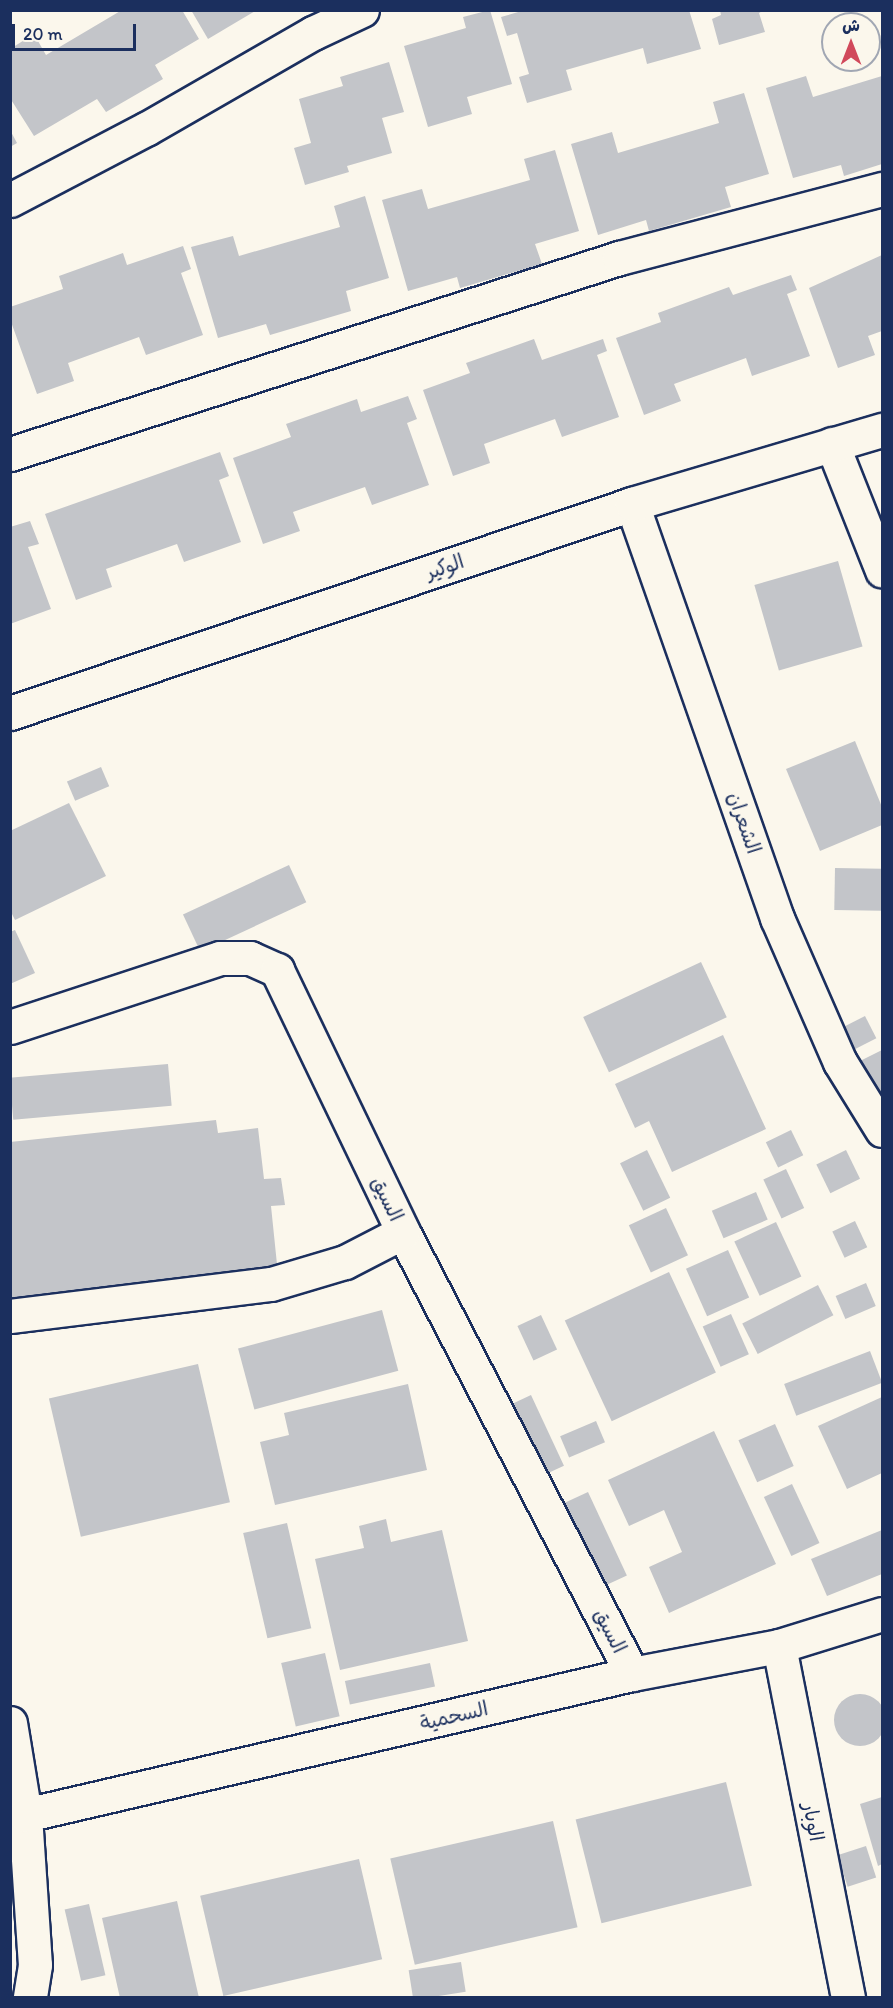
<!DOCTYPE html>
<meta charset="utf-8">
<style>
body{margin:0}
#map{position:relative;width:893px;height:2008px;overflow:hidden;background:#fbf7ec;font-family:Itim,"Playpen Sans Arabic",sans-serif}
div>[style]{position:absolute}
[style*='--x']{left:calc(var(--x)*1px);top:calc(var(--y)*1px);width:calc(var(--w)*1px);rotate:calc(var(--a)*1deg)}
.building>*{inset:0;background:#c3c5c9;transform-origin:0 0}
.round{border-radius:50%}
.roads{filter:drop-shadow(2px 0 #1b2f5e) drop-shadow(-2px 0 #1b2f5e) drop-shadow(0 2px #1b2f5e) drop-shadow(0 -2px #1b2f5e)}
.minor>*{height:33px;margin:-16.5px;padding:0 16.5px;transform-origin:16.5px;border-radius:16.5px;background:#fbf7ec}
span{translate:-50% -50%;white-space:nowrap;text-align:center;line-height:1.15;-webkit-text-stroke:4.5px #fbf7ec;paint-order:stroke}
.street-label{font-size:20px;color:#1b2f5e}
.frame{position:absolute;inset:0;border:12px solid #1b2f5e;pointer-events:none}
.north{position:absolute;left:821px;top:12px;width:60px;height:60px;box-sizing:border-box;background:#fbf7ec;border:2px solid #a1a7b3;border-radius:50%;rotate:0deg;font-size:16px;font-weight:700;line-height:24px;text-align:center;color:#1b2f5e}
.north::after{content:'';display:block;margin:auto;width:21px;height:27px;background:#d1495b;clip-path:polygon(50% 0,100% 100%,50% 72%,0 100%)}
.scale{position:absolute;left:12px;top:24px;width:124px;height:27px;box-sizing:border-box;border:3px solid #1b2f5e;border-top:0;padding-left:8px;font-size:18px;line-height:21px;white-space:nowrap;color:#1b2f5e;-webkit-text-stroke:4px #fbf7ec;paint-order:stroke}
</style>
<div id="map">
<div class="building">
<div style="clip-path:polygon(122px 10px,182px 10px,199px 39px,155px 65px,163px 79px,106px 112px,97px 99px,34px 136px,10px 98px,10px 49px,34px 34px,46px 55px)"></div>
<div style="clip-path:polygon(191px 10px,257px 10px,208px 39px)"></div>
<div style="clip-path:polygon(490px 10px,512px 84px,467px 97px,472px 114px,428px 127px,404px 46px,466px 28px,463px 17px)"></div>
<div style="clip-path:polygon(525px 10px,689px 10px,701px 49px,647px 64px,643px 48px,566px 70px,572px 90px,527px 103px,519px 77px,529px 74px,517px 33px,507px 36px,501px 17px)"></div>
<div style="clip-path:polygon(720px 10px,764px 10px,759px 13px,765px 32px,719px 45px,712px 19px,721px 15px)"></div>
<div style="clip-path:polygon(389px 62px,404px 112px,382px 118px,392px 153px,347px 166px,349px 172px,305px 185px,294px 148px,311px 143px,299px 99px,343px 86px,340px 77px)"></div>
<div style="clip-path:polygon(806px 76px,813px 97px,882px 76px,882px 164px,844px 176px,841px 165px,793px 178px,766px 88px)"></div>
<div style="clip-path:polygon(744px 93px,769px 174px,725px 187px,731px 207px,649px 231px,646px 220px,598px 235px,571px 144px,612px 132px,618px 153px,719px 123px,713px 102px)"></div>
<div style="clip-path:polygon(10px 130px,17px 143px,10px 147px)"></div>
<div style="clip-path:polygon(555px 150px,579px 231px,535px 244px,542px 264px,460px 288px,457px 277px,408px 291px,382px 200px,422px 189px,428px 209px,530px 180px,524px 159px)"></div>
<div style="clip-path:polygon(365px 196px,389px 278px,346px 291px,351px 311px,270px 335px,266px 324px,218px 338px,191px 247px,233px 236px,239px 256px,340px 227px,334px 206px)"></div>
<div style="clip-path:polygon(183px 246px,191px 269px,181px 273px,203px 335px,146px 355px,139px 337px,68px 363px,74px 381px,37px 394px,10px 319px,10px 307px,63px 289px,59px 276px,123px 253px,127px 265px)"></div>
<div style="clip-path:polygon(882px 255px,882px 331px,868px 336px,875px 355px,838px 368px,809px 288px)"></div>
<div style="clip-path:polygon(791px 275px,797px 290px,787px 294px,810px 356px,752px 376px,746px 358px,674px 384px,681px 401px,644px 415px,616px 338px,661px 322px,658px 313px,729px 287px,733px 295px)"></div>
<div style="clip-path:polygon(534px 339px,542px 360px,603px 339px,607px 351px,597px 355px,619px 417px,562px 437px,555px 419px,484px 444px,490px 463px,453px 476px,423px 390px,470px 373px,466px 363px)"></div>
<div style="clip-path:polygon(408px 396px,417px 419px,407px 423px,429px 485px,372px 505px,365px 487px,293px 512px,300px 531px,263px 544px,233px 458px,291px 437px,286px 424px,357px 399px,361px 412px)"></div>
<div style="clip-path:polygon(220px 452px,229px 476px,219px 480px,241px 542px,184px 562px,177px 544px,106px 569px,112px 587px,76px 600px,45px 514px)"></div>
<div style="clip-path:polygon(30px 521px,39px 544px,28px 547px,51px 609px,10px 624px,10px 527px)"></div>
<div style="left:838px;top:561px;width:89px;height:87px;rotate:74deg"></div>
<div style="clip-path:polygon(855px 741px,882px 807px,882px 825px,820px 851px,786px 769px)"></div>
<div style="left:101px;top:767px;width:21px;height:37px;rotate:67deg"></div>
<div style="clip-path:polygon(69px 803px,106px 876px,15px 920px,10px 910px,10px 831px)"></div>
<div style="left:289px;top:865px;width:41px;height:117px;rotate:65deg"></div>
<div style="left:835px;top:868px;width:47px;height:42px;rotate:1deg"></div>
<div style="clip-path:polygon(15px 930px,35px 973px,10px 984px,10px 932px)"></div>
<div style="left:701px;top:962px;width:61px;height:130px;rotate:65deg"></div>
<div style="left:865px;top:1016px;width:25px;height:27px;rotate:63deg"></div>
<div style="clip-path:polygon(723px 1035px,766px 1129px,672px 1172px,649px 1121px,635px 1128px,615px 1084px)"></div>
<div style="clip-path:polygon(882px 1050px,882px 1110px,858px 1062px)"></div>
<div style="left:168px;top:1064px;width:42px;height:159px;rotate:85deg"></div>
<div style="clip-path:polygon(216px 1120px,218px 1133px,258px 1128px,264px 1179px,281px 1178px,285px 1205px,271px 1206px,278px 1274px,12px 1302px,10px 1142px)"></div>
<div style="left:791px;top:1130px;width:28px;height:28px;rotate:64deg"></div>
<div style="left:647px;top:1150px;width:53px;height:30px;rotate:64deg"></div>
<div style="left:846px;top:1150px;width:32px;height:33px;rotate:64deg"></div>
<div style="left:786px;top:1169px;width:43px;height:25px;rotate:65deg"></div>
<div style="left:756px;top:1192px;width:30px;height:48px;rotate:67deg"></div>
<div style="left:666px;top:1208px;width:52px;height:41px;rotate:65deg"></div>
<div style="left:855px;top:1221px;width:29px;height:25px;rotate:65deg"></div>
<div style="left:776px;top:1222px;width:60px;height:46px;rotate:65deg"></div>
<div style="left:728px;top:1250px;width:52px;height:46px;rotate:66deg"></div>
<div style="left:669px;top:1272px;width:111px;height:115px;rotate:65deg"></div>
<div style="left:866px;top:1283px;width:25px;height:33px;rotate:67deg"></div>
<div style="left:818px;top:1285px;width:34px;height:85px;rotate:63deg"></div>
<div style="left:382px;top:1310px;width:63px;height:149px;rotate:75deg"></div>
<div style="left:731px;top:1314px;width:44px;height:31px;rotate:66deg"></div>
<div style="left:541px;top:1315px;width:38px;height:26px;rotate:65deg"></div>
<div style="left:870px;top:1351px;width:34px;height:92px;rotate:69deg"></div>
<div style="left:198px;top:1364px;width:142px;height:153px;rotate:77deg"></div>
<div style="clip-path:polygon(408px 1384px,427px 1470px,275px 1505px,260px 1442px,289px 1435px,284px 1413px)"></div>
<div style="left:531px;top:1395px;width:78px;height:24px;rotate:65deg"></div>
<div style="clip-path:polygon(882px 1397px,882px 1473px,847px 1489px,818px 1426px)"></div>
<div style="left:596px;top:1421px;width:23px;height:39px;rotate:67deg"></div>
<div style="left:775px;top:1424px;width:46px;height:40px;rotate:66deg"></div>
<div style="clip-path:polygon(714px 1431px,776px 1564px,669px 1613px,649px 1567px,682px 1552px,664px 1510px,629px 1526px,608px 1480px)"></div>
<div style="left:792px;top:1484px;width:65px;height:31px;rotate:65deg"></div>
<div style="left:588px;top:1492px;width:92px;height:31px;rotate:65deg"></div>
<div style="clip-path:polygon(386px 1519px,391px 1542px,442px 1530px,468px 1641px,340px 1670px,315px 1559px,364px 1548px,359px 1526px)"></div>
<div style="left:287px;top:1523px;width:108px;height:45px;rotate:77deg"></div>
<div style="clip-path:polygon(882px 1530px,882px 1574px,827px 1596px,811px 1559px)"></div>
<div style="left:325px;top:1653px;width:65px;height:45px;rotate:77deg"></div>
<div style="left:430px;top:1663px;width:24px;height:87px;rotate:78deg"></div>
<div class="round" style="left:834px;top:1694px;width:52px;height:52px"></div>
<div style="left:726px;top:1782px;width:107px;height:155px;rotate:76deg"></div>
<div style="clip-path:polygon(882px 1797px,882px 1864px,878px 1866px,860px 1804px)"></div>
<div style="left:553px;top:1821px;width:109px;height:167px;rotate:77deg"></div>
<div style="left:866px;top:1846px;width:33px;height:30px;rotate:72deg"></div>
<div style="left:359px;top:1859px;width:103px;height:163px;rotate:77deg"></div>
<div style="clip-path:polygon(177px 1901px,199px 1998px,120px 1998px,102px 1918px)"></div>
<div style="left:89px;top:1904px;width:73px;height:25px;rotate:77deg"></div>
<div style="left:461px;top:1962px;width:30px;height:53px;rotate:81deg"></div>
</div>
<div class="roads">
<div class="minor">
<div style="--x:10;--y:200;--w:153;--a:-27.6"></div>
<div style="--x:146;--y:129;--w:193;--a:-29.9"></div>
<div style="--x:313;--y:33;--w:54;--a:-25.1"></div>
<div style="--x:832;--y:444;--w:136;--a:68.4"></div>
<div style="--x:10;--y:454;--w:640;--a:-17.84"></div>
<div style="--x:619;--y:258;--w:272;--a:-14.7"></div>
<div style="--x:632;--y:504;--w:439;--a:70.7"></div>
<div style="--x:777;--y:918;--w:157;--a:66.4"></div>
<div style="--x:840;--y:1062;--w:80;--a:58.3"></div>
<div style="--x:10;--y:713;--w:656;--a:-18.57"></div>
<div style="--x:632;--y:504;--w:261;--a:-16.5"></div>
<div style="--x:10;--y:1027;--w:221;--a:-18.2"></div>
<div style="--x:220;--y:958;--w:30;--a:0"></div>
<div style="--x:250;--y:958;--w:30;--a:24"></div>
<div style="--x:277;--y:970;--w:291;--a:64.3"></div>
<div style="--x:403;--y:1232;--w:498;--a:62.6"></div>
<div style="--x:10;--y:1316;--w:263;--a:-7"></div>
<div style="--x:271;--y:1284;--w:77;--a:-16.6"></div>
<div style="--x:345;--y:1262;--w:65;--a:-27.3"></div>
<div style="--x:779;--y:1646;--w:359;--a:78.9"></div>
<div style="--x:10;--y:1723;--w:93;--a:80.7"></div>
<div style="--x:25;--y:1815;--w:150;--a:86.2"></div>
<div style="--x:35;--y:1965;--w:33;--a:99"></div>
<div style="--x:25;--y:1815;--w:623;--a:-13.08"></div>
<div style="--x:632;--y:1674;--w:150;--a:-10.8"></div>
<div style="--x:779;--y:1646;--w:108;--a:-17.3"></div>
</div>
</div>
<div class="street-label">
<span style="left:445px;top:567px;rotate:-19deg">الوكير</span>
<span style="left:744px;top:823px;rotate:71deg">الشعران</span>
<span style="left:387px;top:1199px;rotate:64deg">السيق</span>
<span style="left:610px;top:1631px;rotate:63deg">السيق</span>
<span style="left:454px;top:1716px;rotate:-13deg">السحمية</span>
<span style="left:813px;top:1822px;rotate:79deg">الوبار</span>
</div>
<div class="frame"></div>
<div class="north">ش</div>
<div class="scale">20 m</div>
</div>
